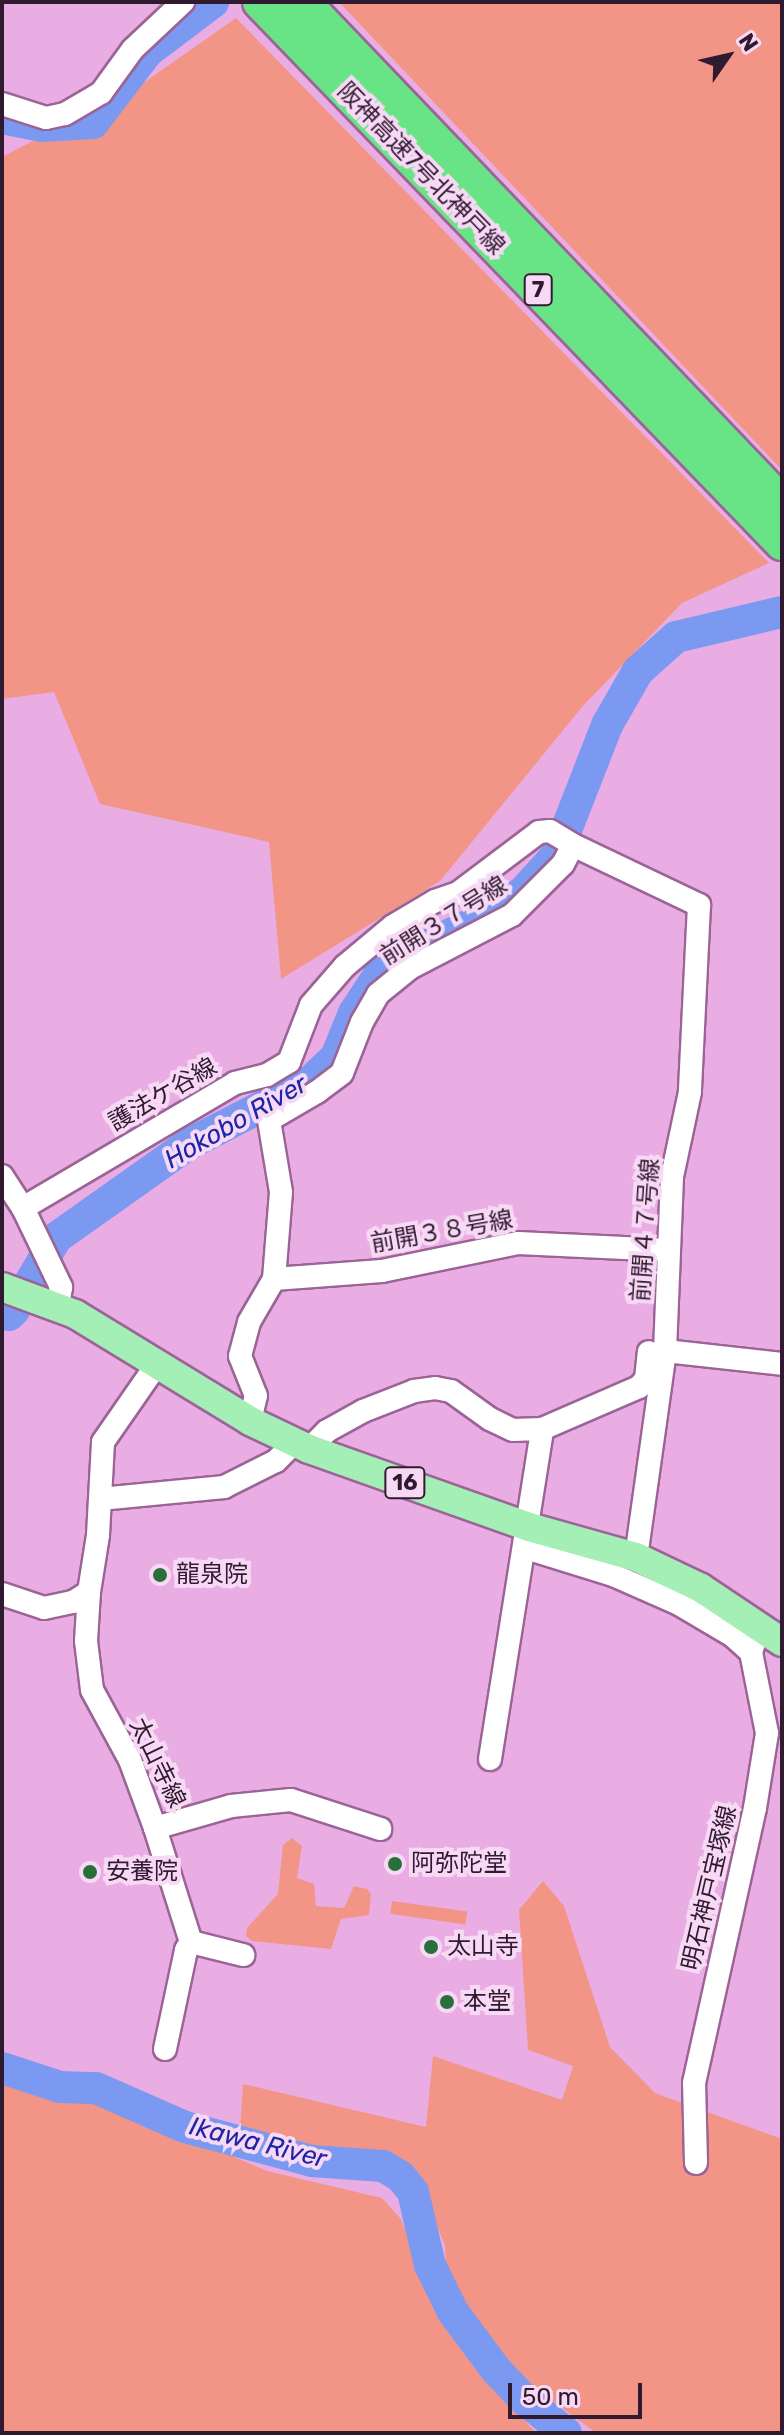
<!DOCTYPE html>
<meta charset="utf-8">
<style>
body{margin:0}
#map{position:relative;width:784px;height:2435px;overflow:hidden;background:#e9ade4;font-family:Rubik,"Noto Sans JP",sans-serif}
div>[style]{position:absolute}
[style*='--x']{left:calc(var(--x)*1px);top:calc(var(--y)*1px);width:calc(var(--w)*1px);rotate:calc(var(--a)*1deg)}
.green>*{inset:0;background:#f39586;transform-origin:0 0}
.river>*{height:32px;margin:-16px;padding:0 16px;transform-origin:16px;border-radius:16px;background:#7c99f2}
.roads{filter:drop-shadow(2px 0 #9b6497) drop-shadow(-2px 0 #9b6497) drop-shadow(0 2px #9b6497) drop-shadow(0 -2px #9b6497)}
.minor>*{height:22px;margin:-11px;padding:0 11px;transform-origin:11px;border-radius:11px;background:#fff}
.major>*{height:28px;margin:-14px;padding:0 14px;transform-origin:14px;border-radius:14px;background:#a4efb6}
.highway>*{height:34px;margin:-17px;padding:0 17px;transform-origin:17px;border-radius:17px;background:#68e486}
.dots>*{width:22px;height:22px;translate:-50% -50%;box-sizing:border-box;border:4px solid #f8d9f5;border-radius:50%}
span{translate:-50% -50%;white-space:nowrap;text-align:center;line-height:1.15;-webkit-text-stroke:8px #f8d9f5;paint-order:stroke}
.shield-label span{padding:2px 6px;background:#f8d9f5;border:2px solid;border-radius:6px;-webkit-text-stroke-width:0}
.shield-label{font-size:22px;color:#301a2f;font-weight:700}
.street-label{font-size:24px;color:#301a2f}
.poi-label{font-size:24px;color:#301a2f}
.left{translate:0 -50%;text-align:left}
.water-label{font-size:26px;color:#1d26a6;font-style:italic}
.frame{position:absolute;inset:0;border:4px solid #301a2f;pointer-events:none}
.north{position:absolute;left:688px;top:16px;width:80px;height:80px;-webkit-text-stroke:6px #f8d9f5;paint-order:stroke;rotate:56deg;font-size:22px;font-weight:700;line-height:32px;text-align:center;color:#301a2f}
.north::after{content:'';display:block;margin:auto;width:28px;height:36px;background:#301a2f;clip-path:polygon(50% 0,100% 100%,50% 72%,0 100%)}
.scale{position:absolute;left:508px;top:2383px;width:134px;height:36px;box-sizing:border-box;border:4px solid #301a2f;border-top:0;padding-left:10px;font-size:24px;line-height:28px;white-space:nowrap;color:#301a2f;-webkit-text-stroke:6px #f8d9f5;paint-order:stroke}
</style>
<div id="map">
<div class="green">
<div style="clip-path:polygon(339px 2px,782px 2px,782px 470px)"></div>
<div style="clip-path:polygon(236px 18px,769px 563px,682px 603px,582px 707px,440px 881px,281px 979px,269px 842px,100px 804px,54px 692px,2px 699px,2px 157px,139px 86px)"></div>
<div style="clip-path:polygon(292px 1838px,302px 1846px,297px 1878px,314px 1884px,316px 1906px,344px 1908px,354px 1886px,367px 1889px,371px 1894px,369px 1915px,341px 1919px,331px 1949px,252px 1941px,246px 1936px,247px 1928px,278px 1894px,283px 1845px)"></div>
<div style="clip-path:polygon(543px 1881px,564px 1906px,610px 2047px,655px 2093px,782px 2139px,782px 2433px,596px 2433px,519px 2376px,490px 2343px,447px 2278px,445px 2246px,414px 2167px,314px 2156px,240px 2131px,243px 2084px,426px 2127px,433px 2056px,562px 2100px,573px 2066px,528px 2050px,519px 1910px)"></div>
<div style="left:392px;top:1901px;width:76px;height:13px;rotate:8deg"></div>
<div style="clip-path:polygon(2px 2073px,103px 2101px,267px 2171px,382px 2198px,400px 2218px,460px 2348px,536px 2433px,2px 2433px)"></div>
</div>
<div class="river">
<div style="--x:2;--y:118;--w:41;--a:11.3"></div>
<div style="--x:42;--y:126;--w:51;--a:-3.4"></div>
<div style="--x:93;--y:123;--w:89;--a:-52.7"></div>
<div style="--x:147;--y:52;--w:83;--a:-37.1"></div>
<div style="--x:2;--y:1314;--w:7;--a:8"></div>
<div style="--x:9;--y:1315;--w:7;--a:-45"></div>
<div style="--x:14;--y:1310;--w:83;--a:-59.7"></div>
<div style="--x:56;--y:1238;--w:163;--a:-35.3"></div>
<div style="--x:189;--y:1144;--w:137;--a:-27.3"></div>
<div style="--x:311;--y:1081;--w:35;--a:-44"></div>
<div style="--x:336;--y:1057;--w:48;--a:-67.8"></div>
<div style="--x:354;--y:1013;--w:45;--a:-56.7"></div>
<div style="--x:379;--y:975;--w:44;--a:-33"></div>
<div style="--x:416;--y:951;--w:78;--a:-25.9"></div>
<div style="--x:486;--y:917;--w:45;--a:-34"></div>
<div style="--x:523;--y:892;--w:49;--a:-47.5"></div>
<div style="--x:556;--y:856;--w:141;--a:-68.7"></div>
<div style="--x:607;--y:725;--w:62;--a:-60.1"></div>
<div style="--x:638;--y:671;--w:51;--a:-41.8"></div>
<div style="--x:676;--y:637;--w:109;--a:-13.3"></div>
<div style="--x:2;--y:2068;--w:61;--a:18.1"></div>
<div style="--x:60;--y:2087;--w:36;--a:2"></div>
<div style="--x:96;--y:2088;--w:97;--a:23.7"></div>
<div style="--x:185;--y:2127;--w:131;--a:15"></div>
<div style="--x:312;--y:2161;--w:71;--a:4"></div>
<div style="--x:383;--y:2166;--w:21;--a:31"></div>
<div style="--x:401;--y:2177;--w:19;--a:51"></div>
<div style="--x:413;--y:2192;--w:75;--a:76.9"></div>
<div style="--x:430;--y:2265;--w:52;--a:63.9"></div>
<div style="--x:453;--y:2312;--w:72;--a:53.4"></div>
<div style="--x:496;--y:2370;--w:40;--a:46"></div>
<div style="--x:524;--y:2399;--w:54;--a:39"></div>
</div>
<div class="roads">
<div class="minor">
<div style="--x:2;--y:104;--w:46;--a:17.7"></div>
<div style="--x:46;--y:118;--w:19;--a:-12"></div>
<div style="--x:65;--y:114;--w:42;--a:-30.3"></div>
<div style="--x:101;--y:93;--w:54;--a:-54"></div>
<div style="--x:133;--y:49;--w:69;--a:-43.2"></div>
<div style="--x:2;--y:1176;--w:38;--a:57"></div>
<div style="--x:23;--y:1208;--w:88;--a:64.3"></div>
<div style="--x:61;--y:1287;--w:20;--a:99"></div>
<div style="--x:23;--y:1208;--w:246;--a:-30.5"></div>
<div style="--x:235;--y:1083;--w:33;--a:-14"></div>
<div style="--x:267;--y:1075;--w:26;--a:-31"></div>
<div style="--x:289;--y:1062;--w:61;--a:-68.9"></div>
<div style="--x:311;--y:1005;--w:52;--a:-48.9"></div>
<div style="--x:345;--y:966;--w:62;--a:-39.8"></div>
<div style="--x:393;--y:926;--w:49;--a:-30.8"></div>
<div style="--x:435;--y:901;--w:24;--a:-19"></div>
<div style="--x:458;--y:893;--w:101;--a:-37"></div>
<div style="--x:539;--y:832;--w:11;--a:-5"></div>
<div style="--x:550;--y:831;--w:26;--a:31"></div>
<div style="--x:274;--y:1279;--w:108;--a:-4.2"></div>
<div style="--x:382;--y:1271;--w:139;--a:-11.6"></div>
<div style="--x:518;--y:1243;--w:149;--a:2.7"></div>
<div style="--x:665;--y:1351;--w:118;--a:6.3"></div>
<div style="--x:250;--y:1421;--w:26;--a:-77"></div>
<div style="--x:256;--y:1396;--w:43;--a:-111.8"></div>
<div style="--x:240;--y:1356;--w:35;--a:-75"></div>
<div style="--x:249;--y:1322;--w:50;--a:-59.8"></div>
<div style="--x:274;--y:1279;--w:87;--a:-85.4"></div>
<div style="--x:281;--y:1192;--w:73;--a:-99.5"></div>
<div style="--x:269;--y:1120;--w:56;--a:-30.3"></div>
<div style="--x:317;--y:1092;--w:31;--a:-37"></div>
<div style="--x:342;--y:1073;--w:55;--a:-68.6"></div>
<div style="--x:362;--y:1022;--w:32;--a:-60"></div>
<div style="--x:378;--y:994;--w:41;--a:-39.1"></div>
<div style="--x:410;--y:968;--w:115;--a:-27.5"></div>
<div style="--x:512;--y:915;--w:72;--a:-45"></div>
<div style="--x:563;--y:864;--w:21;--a:-62"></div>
<div style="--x:573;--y:845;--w:140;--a:25.5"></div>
<div style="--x:699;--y:905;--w:187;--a:92.8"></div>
<div style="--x:690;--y:1092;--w:87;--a:102"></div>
<div style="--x:672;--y:1177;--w:174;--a:92.3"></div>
<div style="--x:665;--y:1351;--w:208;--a:98"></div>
<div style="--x:309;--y:1449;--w:25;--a:-45"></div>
<div style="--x:327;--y:1431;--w:41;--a:-29.1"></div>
<div style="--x:363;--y:1411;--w:55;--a:-21.4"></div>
<div style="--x:414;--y:1391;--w:21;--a:-8"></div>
<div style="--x:435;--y:1388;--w:16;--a:11"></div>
<div style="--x:451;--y:1391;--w:48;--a:35.7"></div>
<div style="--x:490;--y:1419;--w:25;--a:26"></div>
<div style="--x:513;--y:1430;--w:29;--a:-2"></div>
<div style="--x:100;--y:1499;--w:125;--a:-5.5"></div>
<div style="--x:224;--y:1487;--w:58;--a:-26.6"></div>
<div style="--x:276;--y:1461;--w:27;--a:-45"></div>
<div style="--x:526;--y:1548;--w:91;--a:17.2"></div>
<div style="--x:613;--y:1575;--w:72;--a:23.7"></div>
<div style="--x:679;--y:1604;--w:63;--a:30.7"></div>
<div style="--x:733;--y:1636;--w:24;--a:42"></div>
<div style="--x:89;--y:1592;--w:58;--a:-81"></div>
<div style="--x:98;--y:1535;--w:93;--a:-86.9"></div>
<div style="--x:103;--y:1442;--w:95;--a:-55.3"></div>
<div style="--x:2;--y:1594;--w:44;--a:18.4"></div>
<div style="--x:44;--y:1608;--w:30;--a:-12"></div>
<div style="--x:73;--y:1602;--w:19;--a:-32"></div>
<div style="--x:89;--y:1592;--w:49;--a:93.5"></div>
<div style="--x:86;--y:1641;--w:49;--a:83"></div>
<div style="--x:92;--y:1690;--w:80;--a:61.5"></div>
<div style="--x:130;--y:1760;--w:72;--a:69.8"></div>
<div style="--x:155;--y:1828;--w:79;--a:-16.1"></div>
<div style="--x:231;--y:1806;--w:60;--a:-5.7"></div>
<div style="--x:291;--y:1800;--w:94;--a:18"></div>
<div style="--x:490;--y:1759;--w:334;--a:-81"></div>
<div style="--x:542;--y:1429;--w:106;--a:-23.4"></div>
<div style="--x:639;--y:1387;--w:11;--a:-49"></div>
<div style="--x:646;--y:1379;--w:27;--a:-84"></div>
<div style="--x:155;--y:1828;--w:120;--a:72.5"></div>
<div style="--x:191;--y:1942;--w:54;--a:14"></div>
<div style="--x:165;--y:2049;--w:101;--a:-78"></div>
<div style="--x:186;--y:1950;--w:9;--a:-58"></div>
<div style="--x:696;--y:2163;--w:80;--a:-91.4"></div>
<div style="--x:694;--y:2083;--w:282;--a:-77.5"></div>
<div style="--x:755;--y:1808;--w:76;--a:-80.9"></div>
<div style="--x:767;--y:1733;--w:83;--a:-101.2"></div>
<div style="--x:751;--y:1652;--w:28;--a:-71"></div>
</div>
<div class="major">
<div style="--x:2;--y:1287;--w:78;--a:20.3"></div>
<div style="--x:75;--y:1314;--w:205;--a:31.4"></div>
<div style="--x:250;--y:1421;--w:65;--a:25.4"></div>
<div style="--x:309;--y:1449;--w:233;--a:19.5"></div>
<div style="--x:529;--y:1527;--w:111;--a:15.7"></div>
<div style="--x:636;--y:1557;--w:72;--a:25.5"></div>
<div style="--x:701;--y:1588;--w:97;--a:33.7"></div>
</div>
<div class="highway">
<div style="--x:260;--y:2;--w:752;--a:46.02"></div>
<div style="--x:303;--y:2;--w:693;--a:46.29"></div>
</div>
</div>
<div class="dots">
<div style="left:160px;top:1575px;background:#286f3b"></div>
<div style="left:395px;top:1864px;background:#286f3b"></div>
<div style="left:90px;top:1872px;background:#286f3b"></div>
<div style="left:431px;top:1947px;background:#286f3b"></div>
<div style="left:447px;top:2002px;background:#286f3b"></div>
</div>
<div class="shield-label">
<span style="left:538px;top:290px">7</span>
<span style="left:405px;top:1483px">16</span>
</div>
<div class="street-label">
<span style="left:421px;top:169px;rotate:46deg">阪神高速7号北神戸線</span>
<span style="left:444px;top:921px;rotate:-32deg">前開３７号線</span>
<span style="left:163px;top:1095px;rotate:-30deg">護法ケ谷線</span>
<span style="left:646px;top:1230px;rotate:-86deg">前開４７号線</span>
<span style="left:442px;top:1232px;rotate:-10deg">前開３８号線</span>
<span style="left:157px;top:1763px;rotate:64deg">太山寺線</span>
<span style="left:710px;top:1888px;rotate:-77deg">明石神戸宝塚線</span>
</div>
<div class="poi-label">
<span class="left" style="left:176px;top:1575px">龍泉院</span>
<span class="left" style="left:411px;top:1864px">阿弥陀堂</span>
<span class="left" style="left:106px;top:1872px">安養院</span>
<span class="left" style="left:447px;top:1947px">太山寺</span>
<span class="left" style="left:463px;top:2002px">本堂</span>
</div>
<div class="water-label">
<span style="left:236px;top:1122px;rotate:-30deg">Hokobo River</span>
<span style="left:258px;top:2143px;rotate:14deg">Ikawa River</span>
</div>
<div class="frame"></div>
<div class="north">N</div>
<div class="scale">50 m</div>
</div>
